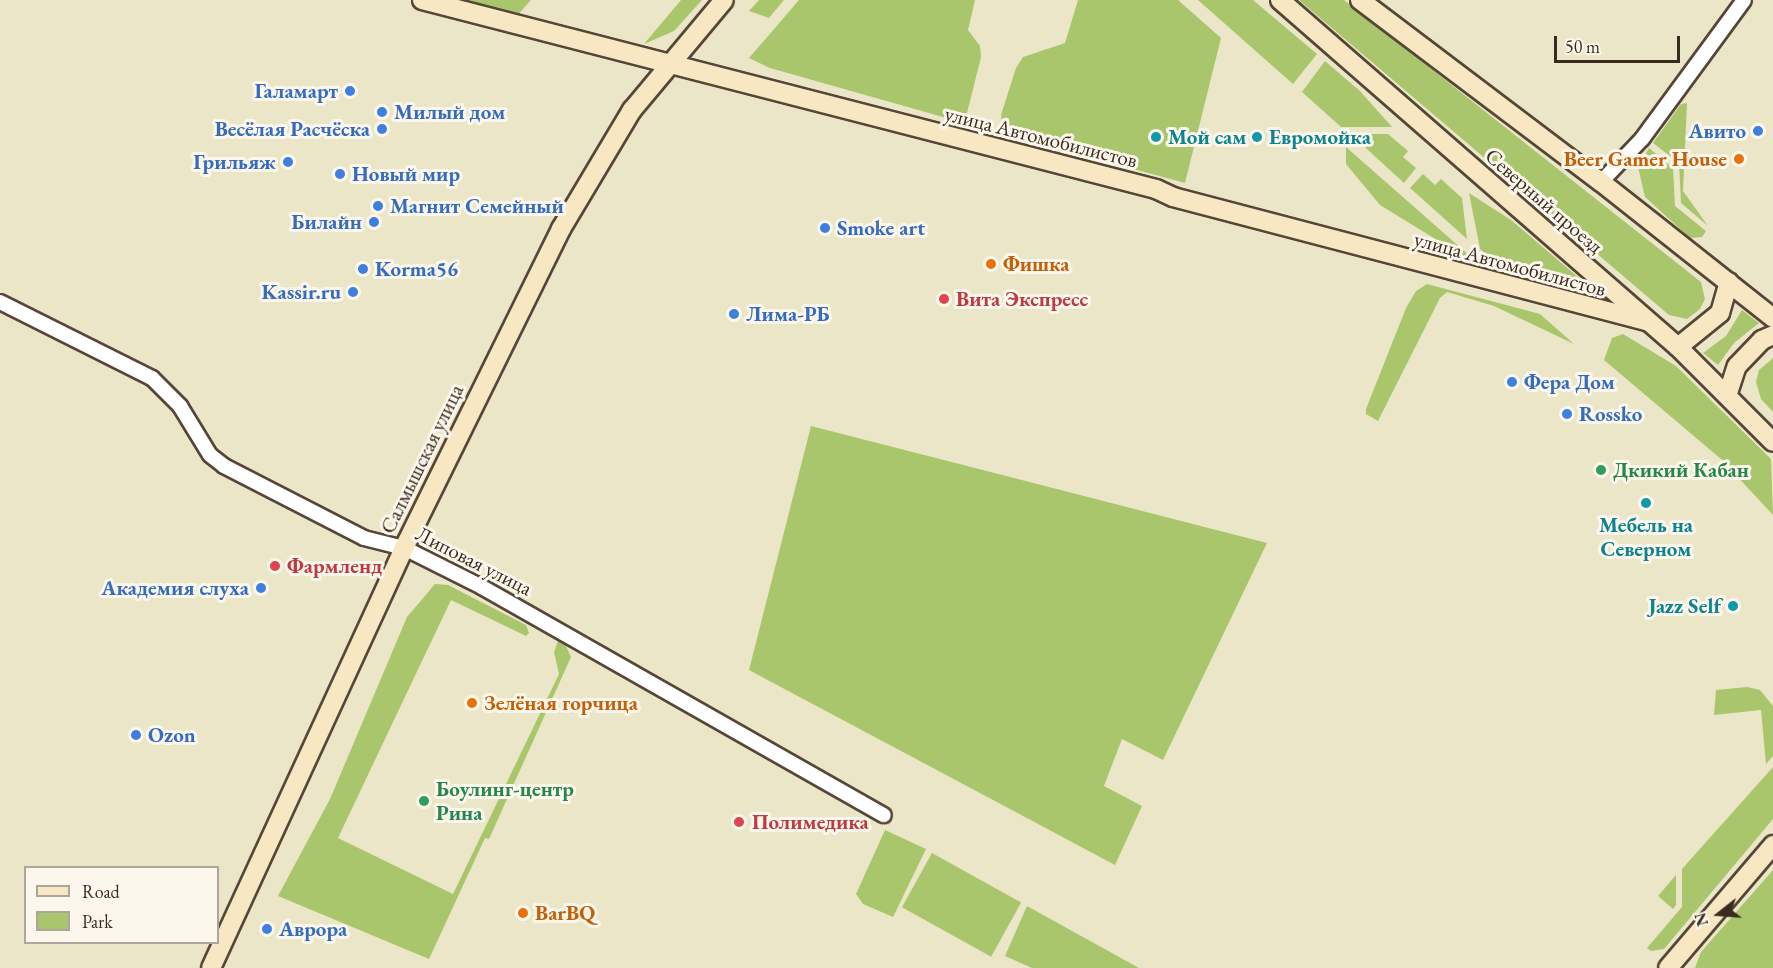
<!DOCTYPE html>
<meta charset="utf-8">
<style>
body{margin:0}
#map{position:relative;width:1773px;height:968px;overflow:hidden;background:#ece6c8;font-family:"EB Garamond",serif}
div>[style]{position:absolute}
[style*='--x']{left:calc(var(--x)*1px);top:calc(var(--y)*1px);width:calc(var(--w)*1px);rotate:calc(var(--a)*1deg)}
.green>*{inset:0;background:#a9c66c;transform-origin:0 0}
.roads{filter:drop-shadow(2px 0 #564638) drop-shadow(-2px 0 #564638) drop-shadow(0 2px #564638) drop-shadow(0 -2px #564638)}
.street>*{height:14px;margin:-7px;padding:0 7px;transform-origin:7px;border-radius:7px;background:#fff}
.secondary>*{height:18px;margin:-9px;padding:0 9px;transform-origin:9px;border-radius:9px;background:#f7e8c3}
.dots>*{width:16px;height:16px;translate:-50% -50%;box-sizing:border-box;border:3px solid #fbf7ec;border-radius:50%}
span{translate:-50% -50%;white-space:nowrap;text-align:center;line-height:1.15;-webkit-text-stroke:6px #fbf7ec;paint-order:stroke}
.shop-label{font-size:21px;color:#366cbe;font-weight:700}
.right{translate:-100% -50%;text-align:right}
.left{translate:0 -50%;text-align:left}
.street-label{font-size:21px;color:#3b2a1e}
.culture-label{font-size:21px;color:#0d838f;font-weight:700}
.food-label{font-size:21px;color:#c56008;font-weight:700}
.health-label{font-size:21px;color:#be3a42;font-weight:700}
.leisure-label{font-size:21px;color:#27864d;font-weight:700}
.legend{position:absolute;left:24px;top:866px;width:195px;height:78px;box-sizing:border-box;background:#fbf7ec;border:2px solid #aea59a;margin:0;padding:8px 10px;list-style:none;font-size:18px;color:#3b2a1e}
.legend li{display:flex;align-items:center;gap:12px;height:30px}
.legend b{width:30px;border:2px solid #aea59a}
.north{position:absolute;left:1689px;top:884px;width:60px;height:60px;-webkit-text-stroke:4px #fbf7ec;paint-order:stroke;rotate:253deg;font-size:16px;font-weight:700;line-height:24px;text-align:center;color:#3b2a1e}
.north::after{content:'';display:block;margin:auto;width:21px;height:27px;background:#3b2a1e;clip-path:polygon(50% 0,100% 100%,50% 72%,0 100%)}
.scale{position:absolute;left:1554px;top:36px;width:126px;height:27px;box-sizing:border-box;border:3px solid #3b2a1e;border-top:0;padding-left:8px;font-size:18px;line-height:21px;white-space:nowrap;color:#3b2a1e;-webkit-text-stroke:4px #fbf7ec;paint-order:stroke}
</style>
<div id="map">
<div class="green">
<div style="clip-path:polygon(454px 0,531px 0,516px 17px)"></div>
<div style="clip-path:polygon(681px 0,702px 0,674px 31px,644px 44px)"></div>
<div style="clip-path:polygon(759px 0,784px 0,769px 18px,749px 11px)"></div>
<div style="clip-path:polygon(799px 0,975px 0,968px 30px,980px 46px,981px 57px,967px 113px,957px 121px,770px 68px,749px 58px)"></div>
<div style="clip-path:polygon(1078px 0,1178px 0,1221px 38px,1185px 183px,1016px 137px,1003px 128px,1001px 115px,1016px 68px,1023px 57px,1065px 43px)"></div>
<div style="clip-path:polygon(1198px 0,1253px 0,1317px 54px,1293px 84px)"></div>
<div style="clip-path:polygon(1299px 0,1344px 0,1701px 282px,1705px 299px,1700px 309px,1687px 319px,1669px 315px)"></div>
<div style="clip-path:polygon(1325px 61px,1360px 91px,1392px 127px,1341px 127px,1302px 92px)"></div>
<div style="clip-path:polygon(1687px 103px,1683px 191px,1708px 226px,1681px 203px,1679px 163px,1653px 143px,1681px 104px)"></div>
<div style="clip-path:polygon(1359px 134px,1388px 134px,1408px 151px,1403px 157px,1416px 168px,1404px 183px,1356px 139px)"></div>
<div style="clip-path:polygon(1346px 147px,1487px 271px,1470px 268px,1437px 240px,1380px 205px,1346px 164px)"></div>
<div style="clip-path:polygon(1649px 148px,1673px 168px,1675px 206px,1706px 231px,1702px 237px,1690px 238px,1645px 197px,1638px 167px)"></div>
<div style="clip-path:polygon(1423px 174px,1435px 185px,1441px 179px,1462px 198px,1467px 239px,1410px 188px)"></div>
<div style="clip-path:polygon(1469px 193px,1511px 220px,1593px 290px,1590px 295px,1499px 266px,1480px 249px)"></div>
<div style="clip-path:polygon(1427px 284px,1540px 314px,1574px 344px,1494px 306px,1447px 292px,1440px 298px,1378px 421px,1366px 414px,1366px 409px,1406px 308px,1416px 291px)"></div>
<div style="clip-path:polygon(1742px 310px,1759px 323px,1734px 343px,1718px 365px,1703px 353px,1726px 336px)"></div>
<div style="clip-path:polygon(1623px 334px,1676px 366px,1771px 459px,1773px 515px,1721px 459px,1604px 360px,1612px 338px)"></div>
<div style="clip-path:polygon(1773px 358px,1773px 412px,1761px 399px,1756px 382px,1759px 370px)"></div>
<div style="clip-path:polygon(811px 426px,1267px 543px,1163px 760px,1122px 739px,1104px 786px,1142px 806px,1115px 865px,749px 670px)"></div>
<div style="clip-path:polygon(435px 584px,448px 585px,526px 625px,529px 633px,526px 636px,451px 600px,338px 838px,453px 894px,559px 674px,554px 652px,558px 641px,566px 646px,571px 657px,489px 839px,485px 838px,429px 959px,278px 896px,330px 799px,407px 617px)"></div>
<div style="clip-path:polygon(1747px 687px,1760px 690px,1773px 706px,1773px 756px,1766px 764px,1761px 710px,1714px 715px,1716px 690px)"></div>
<div style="clip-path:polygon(1773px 767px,1773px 819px,1664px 949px,1651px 951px,1647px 948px,1682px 907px,1682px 869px)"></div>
<div style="clip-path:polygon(885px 830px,926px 849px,893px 917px,863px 904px,856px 894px)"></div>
<div style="left:932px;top:853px;width:102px;height:62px;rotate:29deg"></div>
<div style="clip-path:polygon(1773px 870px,1773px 968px,1695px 968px,1701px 952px)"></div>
<div style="clip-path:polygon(1676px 875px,1676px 905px,1673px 909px,1658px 896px)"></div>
<div style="clip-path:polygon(1027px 906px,1139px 968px,1032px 968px,1005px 956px)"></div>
</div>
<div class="roads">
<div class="street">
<div style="--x:1601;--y:182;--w:59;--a:-46.4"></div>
<div style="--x:1642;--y:139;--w:172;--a:-53.7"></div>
<div style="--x:0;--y:302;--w:170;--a:26.6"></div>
<div style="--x:152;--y:378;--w:40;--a:45"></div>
<div style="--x:180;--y:406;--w:57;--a:58.5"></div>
<div style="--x:210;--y:455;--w:18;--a:38"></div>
<div style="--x:224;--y:466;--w:157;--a:27.2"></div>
<div style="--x:364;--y:538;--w:41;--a:14"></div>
<div style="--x:404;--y:548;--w:87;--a:26.6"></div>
<div style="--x:482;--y:587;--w:462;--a:29.6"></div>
</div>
<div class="secondary">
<div style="--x:422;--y:0;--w:758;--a:14.44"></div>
<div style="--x:1156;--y:189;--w:19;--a:25"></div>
<div style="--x:1173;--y:197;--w:491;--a:14.7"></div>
<div style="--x:1280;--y:0;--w:528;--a:41.08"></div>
<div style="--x:1678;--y:347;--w:134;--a:45"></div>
<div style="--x:1360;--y:0;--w:302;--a:37.1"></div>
<div style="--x:1601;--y:182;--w:219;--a:38.3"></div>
<div style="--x:1678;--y:347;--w:54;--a:-39"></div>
<div style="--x:1720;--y:313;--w:32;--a:-74"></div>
<div style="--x:1728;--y:393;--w:28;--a:-72"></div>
<div style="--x:1737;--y:366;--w:36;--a:-46"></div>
<div style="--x:1762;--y:340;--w:12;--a:-24"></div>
<div style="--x:211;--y:968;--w:462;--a:-65.3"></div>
<div style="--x:404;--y:548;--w:356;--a:-63.8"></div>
<div style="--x:561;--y:229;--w:139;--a:-59.2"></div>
<div style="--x:632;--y:110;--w:143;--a:-50.1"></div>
<div style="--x:1668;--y:968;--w:162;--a:-49.5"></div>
</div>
</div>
<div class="dots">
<div style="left:350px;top:91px;background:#3f7fe0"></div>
<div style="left:382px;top:112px;background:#3f7fe0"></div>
<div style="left:382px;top:129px;background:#3f7fe0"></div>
<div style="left:1758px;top:131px;background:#3f7fe0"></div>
<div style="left:1156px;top:137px;background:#0f9aa8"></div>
<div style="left:1257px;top:137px;background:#0f9aa8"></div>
<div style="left:1739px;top:159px;background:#e8710a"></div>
<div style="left:288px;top:162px;background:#3f7fe0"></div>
<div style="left:340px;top:174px;background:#3f7fe0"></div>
<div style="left:378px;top:206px;background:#3f7fe0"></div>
<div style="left:374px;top:222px;background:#3f7fe0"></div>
<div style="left:825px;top:228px;background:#3f7fe0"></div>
<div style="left:991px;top:264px;background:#e8710a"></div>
<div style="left:363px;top:269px;background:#3f7fe0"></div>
<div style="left:353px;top:292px;background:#3f7fe0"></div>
<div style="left:944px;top:299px;background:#e0444e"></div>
<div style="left:734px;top:314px;background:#3f7fe0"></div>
<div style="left:1512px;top:382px;background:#3f7fe0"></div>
<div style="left:1567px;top:414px;background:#3f7fe0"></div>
<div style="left:1601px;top:470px;background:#2e9e5b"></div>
<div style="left:1646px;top:503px;background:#0f9aa8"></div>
<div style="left:275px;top:566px;background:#e0444e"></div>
<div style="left:261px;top:588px;background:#3f7fe0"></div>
<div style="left:1733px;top:606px;background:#0f9aa8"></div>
<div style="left:472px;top:703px;background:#e8710a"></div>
<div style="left:136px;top:735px;background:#3f7fe0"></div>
<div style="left:424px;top:801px;background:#2e9e5b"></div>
<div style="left:739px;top:822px;background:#e0444e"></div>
<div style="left:523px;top:913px;background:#e8710a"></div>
<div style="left:267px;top:929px;background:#3f7fe0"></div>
</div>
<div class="shop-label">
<span class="right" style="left:338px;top:91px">Галамарт</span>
<span class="left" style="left:394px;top:112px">Милый дом</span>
<span class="right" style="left:370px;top:129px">Весёлая Расчёска</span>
<span class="right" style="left:1746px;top:131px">Авито</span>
<span class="right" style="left:276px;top:162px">Грильяж</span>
<span class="left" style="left:352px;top:174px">Новый мир</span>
<span class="left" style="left:390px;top:206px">Магнит Семейный</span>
<span class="right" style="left:362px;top:222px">Билайн</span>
<span class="left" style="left:837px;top:228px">Smoke art</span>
<span class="left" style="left:375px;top:269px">Korma56</span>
<span class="right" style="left:341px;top:292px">Kassir.ru</span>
<span class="left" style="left:746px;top:314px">Лима-РБ</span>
<span class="left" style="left:1524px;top:382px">Фера Дом</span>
<span class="left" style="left:1579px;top:414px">Rossko</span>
<span class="right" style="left:249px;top:588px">Академия слуха</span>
<span class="left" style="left:148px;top:735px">Ozon</span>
<span class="left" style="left:279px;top:929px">Аврора</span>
</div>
<div class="street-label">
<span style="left:1041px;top:137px;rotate:14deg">улица Автомобилистов</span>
<span style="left:1544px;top:201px;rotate:41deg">Северный проезд</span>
<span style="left:1510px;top:264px;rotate:15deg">улица Автомобилистов</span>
<span style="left:422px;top:459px;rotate:-64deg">Салмышская улица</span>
<span style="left:474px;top:561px;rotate:27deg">Липовая улица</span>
</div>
<div class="culture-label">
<span class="left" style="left:1168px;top:137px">Мой сам</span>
<span class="left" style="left:1269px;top:137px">Евромойка</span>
<span style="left:1646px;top:537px">Мебель на<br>Северном</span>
<span class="right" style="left:1721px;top:606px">Jazz Self</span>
</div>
<div class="food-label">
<span class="right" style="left:1727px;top:159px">Beer Gamer House</span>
<span class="left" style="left:1003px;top:264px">Фишка</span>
<span class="left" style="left:484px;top:703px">Зелёная горчица</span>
<span class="left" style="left:535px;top:913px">BarBQ</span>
</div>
<div class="health-label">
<span class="left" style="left:956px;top:299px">Вита Экспресс</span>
<span class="left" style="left:287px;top:566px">Фармленд</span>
<span class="left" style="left:752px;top:822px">Полимедика</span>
</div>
<div class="leisure-label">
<span class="left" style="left:1613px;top:470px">Дкикий Кабан</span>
<span class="left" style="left:436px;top:801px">Боулинг-центр<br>Рина</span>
</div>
<ul class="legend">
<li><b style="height:8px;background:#f7e8c3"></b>Road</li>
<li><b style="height:16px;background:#a9c66c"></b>Park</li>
</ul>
<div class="north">N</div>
<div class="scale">50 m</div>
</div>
